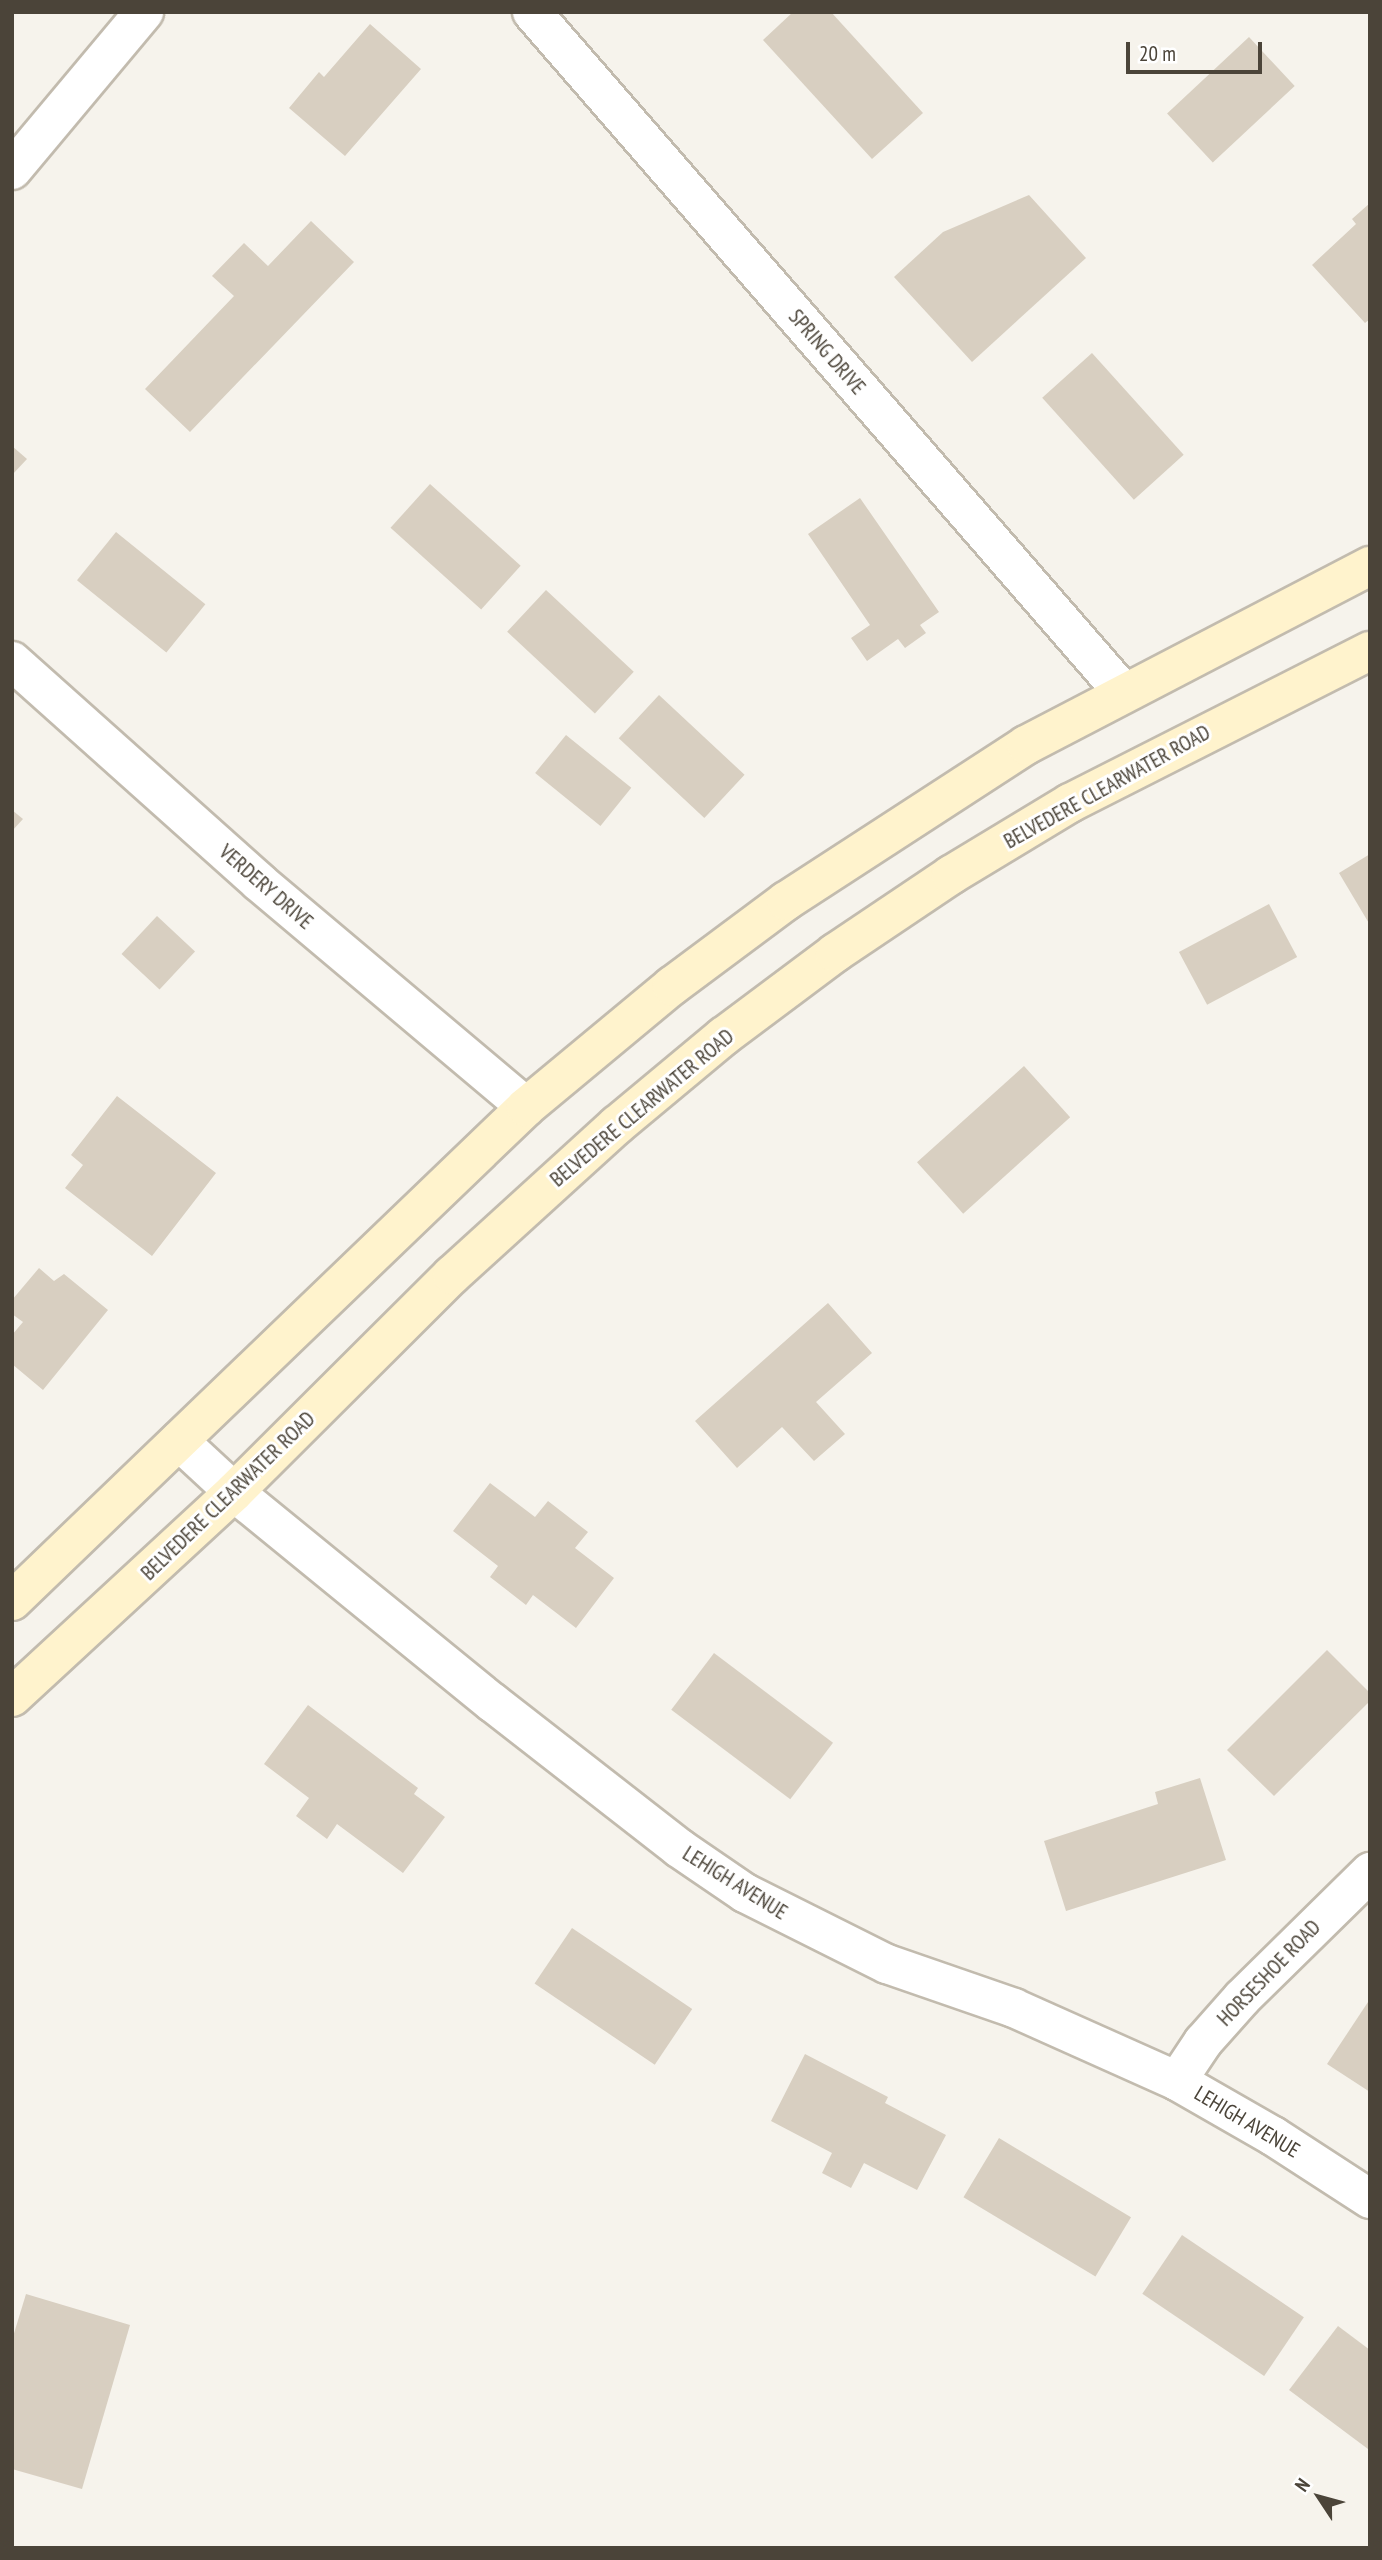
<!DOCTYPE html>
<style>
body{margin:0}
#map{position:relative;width:1382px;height:2560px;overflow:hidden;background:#f6f3ec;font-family:"PT Sans Narrow",sans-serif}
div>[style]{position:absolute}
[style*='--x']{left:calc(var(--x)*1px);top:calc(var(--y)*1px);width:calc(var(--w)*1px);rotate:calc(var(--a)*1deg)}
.building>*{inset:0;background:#d8cfc1;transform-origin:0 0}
.roads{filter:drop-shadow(2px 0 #c2bbae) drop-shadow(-2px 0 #c2bbae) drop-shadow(0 2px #c2bbae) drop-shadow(0 -2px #c2bbae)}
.minor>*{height:38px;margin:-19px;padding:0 19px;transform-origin:19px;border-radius:19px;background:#fff}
.secondary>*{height:38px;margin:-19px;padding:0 19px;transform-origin:19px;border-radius:19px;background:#fff3cd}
span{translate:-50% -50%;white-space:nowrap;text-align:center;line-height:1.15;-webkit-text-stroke:6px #fff;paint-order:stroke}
.street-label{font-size:21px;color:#4b4439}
.frame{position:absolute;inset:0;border:14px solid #4b4439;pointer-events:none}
.north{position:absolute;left:1284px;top:2462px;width:70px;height:70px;-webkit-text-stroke:5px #fff;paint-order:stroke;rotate:306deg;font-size:19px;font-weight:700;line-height:28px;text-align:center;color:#4b4439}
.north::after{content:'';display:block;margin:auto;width:24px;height:32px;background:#4b4439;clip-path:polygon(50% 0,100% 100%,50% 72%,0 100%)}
.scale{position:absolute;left:1126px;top:42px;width:136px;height:32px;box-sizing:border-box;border:4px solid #4b4439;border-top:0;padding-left:9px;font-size:21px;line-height:24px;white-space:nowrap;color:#4b4439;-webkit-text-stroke:5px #fff;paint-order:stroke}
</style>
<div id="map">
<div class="building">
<div style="clip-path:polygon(793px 12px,831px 12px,923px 113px,872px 159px,763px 40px)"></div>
<div style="clip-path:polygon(370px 24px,421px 69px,345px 156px,289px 108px,319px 72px,324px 77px)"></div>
<div style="left:1249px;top:37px;width:67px;height:112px;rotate:47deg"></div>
<div style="clip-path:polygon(1029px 195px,1086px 258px,972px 362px,894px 277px,943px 232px)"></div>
<div style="clip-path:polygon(1370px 203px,1370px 319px,1365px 323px,1312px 265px,1356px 224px,1352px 219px)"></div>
<div style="clip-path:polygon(311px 221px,354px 262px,190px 432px,145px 389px,234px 296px,212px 276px,244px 243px,268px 266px)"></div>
<div style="left:1092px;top:353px;width:137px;height:67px;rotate:48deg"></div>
<div style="clip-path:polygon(12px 446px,27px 459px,12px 475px)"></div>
<div style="left:430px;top:484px;width:122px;height:59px;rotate:42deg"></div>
<div style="clip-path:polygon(860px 498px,939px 612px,920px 625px,926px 633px,905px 648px,898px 639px,867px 661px,851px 638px,870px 625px,808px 534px)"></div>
<div style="left:116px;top:532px;width:115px;height:62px;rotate:39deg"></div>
<div style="left:546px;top:590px;width:120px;height:57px;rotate:43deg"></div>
<div style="left:659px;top:695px;width:117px;height:59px;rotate:43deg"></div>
<div style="left:566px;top:735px;width:84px;height:49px;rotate:39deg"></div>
<div style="clip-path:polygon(12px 810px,23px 819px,12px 831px)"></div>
<div style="clip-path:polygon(1370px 854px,1370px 925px,1339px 873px)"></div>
<div style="left:1269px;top:904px;width:60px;height:102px;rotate:62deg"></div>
<div style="left:157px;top:916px;width:52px;height:52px;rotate:43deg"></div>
<div style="left:1024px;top:1066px;width:69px;height:144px;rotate:48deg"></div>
<div style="clip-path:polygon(117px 1096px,216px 1173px,152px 1256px,65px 1188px,83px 1165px,71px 1155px)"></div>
<div style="clip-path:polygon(39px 1268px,54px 1281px,64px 1274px,108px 1310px,43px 1390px,12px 1364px,12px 1335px,23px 1322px,12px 1314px,12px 1300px)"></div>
<div style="clip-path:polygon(828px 1303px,872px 1353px,816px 1402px,845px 1434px,814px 1461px,782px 1427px,737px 1468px,695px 1421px)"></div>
<div style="clip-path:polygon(490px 1483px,535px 1517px,548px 1501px,588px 1532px,575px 1548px,614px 1578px,576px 1628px,533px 1595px,526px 1605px,490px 1577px,498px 1566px,453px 1531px)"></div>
<div style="clip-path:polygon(1327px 1650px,1370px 1693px,1370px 1701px,1274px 1796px,1227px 1750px)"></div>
<div style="left:714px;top:1653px;width:149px;height:71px;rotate:37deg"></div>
<div style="clip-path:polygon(308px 1705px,418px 1788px,414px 1794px,445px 1817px,403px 1873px,337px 1824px,327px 1839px,296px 1816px,309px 1798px,264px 1764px)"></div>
<div style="clip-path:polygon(1200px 1778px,1226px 1860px,1066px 1911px,1044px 1841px,1158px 1804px,1155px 1792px)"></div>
<div style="left:572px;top:1928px;width:145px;height:67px;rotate:34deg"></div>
<div style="clip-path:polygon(1370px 1999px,1370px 2092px,1327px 2064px)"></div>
<div style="clip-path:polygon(805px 2054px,888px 2097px,885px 2103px,946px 2135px,917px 2190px,864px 2163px,851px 2188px,822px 2173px,832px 2153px,771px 2121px)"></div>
<div style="left:999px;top:2138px;width:154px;height:69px;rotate:31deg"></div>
<div style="left:1182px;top:2235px;width:147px;height:71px;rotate:34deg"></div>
<div style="clip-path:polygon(26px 2294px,130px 2325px,82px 2489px,12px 2469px,12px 2340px)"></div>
<div style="clip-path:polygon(1338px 2326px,1370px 2350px,1368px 2449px,1289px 2390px)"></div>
</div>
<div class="roads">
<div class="minor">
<div style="--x:532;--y:12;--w:901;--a:49.01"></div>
<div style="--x:12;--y:170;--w:206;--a:-50.1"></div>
<div style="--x:12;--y:661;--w:331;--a:41.8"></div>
<div style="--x:259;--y:882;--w:349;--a:40.1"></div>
<div style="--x:179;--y:1441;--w:75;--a:42.8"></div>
<div style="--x:234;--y:1492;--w:334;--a:39.2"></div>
<div style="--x:493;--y:1703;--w:236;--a:37.9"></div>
<div style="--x:679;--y:1848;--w:80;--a:34.3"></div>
<div style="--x:745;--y:1893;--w:159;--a:26.6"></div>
<div style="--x:887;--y:1964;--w:134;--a:19.1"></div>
<div style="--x:1014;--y:2008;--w:179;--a:24.1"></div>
<div style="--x:1177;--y:2081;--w:111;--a:29.8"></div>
<div style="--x:1273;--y:2136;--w:116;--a:33"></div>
<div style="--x:1177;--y:2081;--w:47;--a:-56.3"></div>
<div style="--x:1203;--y:2042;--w:59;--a:-48.4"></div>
<div style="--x:1242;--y:1998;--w:180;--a:-44.5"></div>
</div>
<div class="secondary">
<div style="--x:12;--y:1601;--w:713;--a:-43.86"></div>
<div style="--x:526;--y:1107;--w:190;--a:-39.7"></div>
<div style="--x:672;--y:986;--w:142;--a:-36.7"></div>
<div style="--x:786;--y:901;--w:286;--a:-33"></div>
<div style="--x:1026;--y:745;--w:388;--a:-27.5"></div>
<div style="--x:12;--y:1697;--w:302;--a:-42.7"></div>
<div style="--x:234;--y:1492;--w:308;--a:-44.9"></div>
<div style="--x:452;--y:1275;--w:223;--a:-42.3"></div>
<div style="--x:617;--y:1125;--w:139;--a:-39.8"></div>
<div style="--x:724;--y:1036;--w:139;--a:-36.8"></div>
<div style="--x:835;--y:953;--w:140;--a:-33.9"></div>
<div style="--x:951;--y:875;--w:139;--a:-31.2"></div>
<div style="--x:1070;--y:803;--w:336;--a:-26.9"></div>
</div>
</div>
<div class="street-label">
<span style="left:827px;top:352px;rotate:49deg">SPRING DRIVE</span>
<span style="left:1107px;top:787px;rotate:-29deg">BELVEDERE CLEARWATER ROAD</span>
<span style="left:266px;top:887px;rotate:41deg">VERDERY DRIVE</span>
<span style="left:642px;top:1108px;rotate:-40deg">BELVEDERE CLEARWATER ROAD</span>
<span style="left:228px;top:1496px;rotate:-44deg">BELVEDERE CLEARWATER ROAD</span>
<span style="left:735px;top:1883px;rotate:32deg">LEHIGH AVENUE</span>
<span style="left:1269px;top:1973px;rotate:-46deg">HORSESHOE ROAD</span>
<span style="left:1247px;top:2122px;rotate:31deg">LEHIGH AVENUE</span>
</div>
<div class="frame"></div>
<div class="north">N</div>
<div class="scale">20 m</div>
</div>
